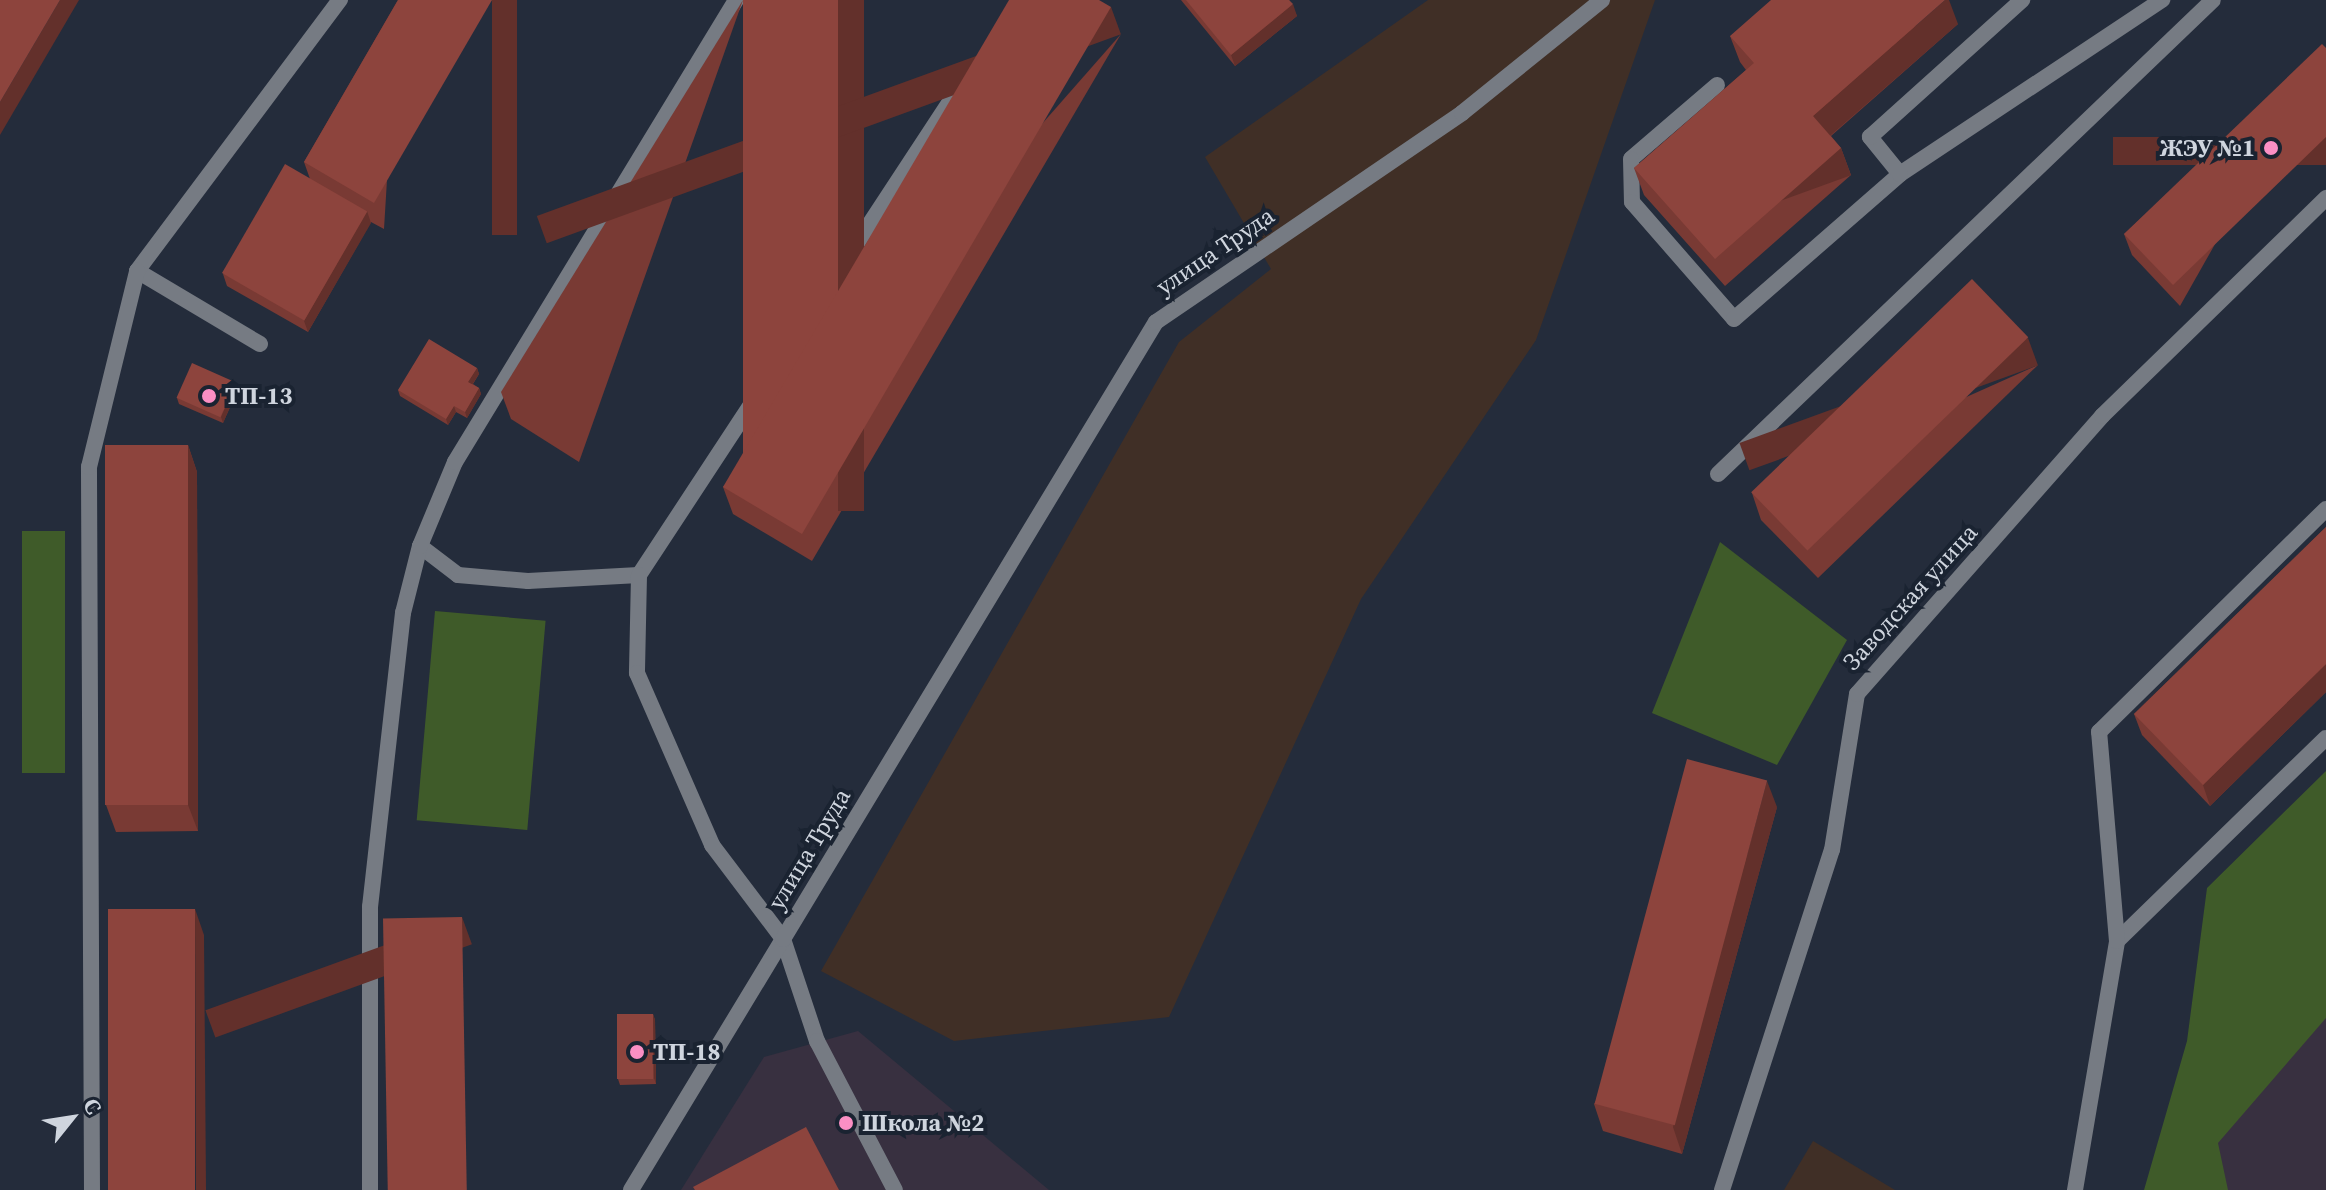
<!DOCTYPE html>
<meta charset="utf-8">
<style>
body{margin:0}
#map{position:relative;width:2326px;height:1190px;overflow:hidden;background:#242c3b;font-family:"Source Serif 4",serif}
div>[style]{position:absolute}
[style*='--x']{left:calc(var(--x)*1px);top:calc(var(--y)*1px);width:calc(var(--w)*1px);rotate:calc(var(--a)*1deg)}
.industrial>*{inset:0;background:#402f26}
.education>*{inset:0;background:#383040}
.green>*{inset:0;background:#3f5b29;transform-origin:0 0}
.service>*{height:16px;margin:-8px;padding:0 8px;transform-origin:8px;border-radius:8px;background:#767b83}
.minor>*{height:16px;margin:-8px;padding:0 8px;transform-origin:8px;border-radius:8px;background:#767b83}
.wall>*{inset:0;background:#793a34}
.shaded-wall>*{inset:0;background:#63302b;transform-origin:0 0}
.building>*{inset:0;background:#8d443d;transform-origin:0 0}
.dots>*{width:22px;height:22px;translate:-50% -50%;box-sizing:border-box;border:4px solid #1a2331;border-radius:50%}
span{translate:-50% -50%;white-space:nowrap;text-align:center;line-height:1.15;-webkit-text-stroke:8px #1a2331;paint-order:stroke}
.poi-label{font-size:24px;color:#cfd5de;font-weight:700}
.right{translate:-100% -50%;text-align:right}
.left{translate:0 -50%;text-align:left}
.street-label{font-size:24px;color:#cfd5de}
.north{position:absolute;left:32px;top:1078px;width:80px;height:80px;-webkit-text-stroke:6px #1a2331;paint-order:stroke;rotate:60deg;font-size:22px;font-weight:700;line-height:32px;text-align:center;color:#cfd5de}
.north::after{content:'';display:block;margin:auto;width:28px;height:36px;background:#cfd5de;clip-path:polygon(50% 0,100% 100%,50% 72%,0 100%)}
</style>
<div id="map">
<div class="industrial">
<div style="clip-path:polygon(1428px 0,1655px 0,1536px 340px,1361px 599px,1169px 1017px,954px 1041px,821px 971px,1179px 342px,1271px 269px,1205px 157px)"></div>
<div style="clip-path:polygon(1813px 1141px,1895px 1190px,1784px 1190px)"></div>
</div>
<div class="education">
<div style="clip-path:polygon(2326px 965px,2326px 1190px,2144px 1190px)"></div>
<div style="clip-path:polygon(858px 1031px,1049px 1190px,681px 1190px,764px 1057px)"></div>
</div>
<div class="green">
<div style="left:22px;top:531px;width:43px;height:242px"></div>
<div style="clip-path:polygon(1720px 542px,1847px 640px,1777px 765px,1652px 713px)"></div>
<div style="left:435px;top:611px;width:111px;height:210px;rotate:5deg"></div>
<div style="clip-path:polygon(2326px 771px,2326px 1018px,2218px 1143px,2228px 1190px,2144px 1190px,2187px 1041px,2207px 888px)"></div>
</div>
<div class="service">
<div style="--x:1717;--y:85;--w:113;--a:139.3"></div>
<div style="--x:1631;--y:159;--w:43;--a:88.7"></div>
<div style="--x:1632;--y:202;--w:155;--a:48.9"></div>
<div style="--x:1734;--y:319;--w:220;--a:-41.1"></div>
<div style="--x:1900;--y:174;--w:315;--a:-33.6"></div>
<div style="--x:1900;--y:174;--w:48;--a:-129"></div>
<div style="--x:1870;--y:137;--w:205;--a:-42"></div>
<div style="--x:260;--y:344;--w:143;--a:-149.3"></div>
<div style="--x:137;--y:271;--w:339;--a:-53.2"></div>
<div style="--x:1718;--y:474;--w:685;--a:-43.76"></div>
<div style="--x:420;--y:546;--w:48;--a:37.3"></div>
<div style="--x:458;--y:575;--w:70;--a:4.9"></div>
<div style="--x:528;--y:581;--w:111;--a:-3.1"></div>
<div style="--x:783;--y:939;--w:108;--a:71.6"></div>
<div style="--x:817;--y:1041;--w:168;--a:62.4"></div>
<div style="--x:2117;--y:941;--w:291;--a:-44.2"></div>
<div style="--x:92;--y:1190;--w:723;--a:-90.24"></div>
<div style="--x:89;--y:467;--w:202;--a:-76.2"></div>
<div style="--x:370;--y:1190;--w:283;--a:-90"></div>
<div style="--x:370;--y:907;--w:296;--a:-83.6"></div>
<div style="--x:403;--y:613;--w:69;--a:-75.8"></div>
<div style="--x:420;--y:546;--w:91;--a:-67.4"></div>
<div style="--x:455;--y:462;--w:541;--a:-58.69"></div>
<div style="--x:631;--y:1190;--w:293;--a:-58.8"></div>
<div style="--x:2075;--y:1190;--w:253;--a:-80.4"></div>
<div style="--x:2117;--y:941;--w:210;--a:-94.9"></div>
<div style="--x:2099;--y:732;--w:318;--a:-44.5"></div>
</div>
<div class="minor">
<div style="--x:955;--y:94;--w:576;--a:123.3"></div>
<div style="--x:639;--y:575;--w:98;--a:91.2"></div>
<div style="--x:637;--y:673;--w:188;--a:66.4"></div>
<div style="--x:712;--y:845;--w:118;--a:52.9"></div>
<div style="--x:783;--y:939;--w:721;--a:-58.85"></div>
<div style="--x:1156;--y:322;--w:371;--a:-34.3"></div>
<div style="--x:1462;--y:113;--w:180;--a:-38.9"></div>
<div style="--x:1722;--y:1190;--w:357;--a:-72.1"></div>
<div style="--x:1832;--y:850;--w:158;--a:-80.9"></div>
<div style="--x:1857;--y:694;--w:371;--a:-48.6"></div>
<div style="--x:2102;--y:416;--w:313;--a:-44.2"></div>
</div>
<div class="wall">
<div style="clip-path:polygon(398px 0,384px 229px,371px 222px,308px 332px,227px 286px,223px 274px,310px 179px,304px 162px)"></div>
<div style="clip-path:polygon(743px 0,579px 462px,511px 419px,501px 392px)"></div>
<div style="clip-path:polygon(1181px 0,1289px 0,1297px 16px,1235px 66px)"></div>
<div style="clip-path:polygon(1958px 24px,1831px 136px,1841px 148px,1851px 175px,1725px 286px,1644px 195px,1634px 168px,1746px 70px,1740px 62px,1730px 36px)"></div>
<div style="clip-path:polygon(1121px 34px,812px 561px,733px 514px,723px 487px)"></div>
<div style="clip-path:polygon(2326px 48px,2180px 306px,2132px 255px,2124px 234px)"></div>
<div style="clip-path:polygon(2038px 365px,1818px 578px,1761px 520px,1752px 493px)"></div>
<div style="clip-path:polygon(477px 368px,479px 374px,473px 384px,479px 388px,481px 394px,467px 418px,456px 412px,448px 425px,400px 396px,398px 390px)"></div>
<div style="clip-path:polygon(236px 383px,238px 389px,223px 423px,179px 404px,177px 398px)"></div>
<div style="clip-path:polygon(188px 445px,197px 472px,198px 831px,116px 832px,106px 805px)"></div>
<div style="clip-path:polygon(2326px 527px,2326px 692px,2210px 806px,2142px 735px,2134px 714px)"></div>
<div style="clip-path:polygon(1777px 807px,1682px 1154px,1603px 1131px,1594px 1104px)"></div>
<div style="clip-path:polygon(653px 1014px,655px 1020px,656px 1084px,620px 1085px,618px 1079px)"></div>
</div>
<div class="shaded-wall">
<div style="clip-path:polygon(60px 0,79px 0,0 135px,0 102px)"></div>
<div style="left:492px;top:0;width:25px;height:235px"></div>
<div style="left:838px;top:0;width:26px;height:511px"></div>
<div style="clip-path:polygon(1945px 0,1949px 0,1958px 24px,1823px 142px,1813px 116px)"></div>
<div style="clip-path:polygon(1293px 4px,1297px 16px,1235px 66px,1231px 55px)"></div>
<div style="left:1111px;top:7px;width:29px;height:611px;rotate:70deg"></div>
<div style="left:2326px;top:137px;width:28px;height:213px;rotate:90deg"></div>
<div style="left:1841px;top:148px;width:29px;height:168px;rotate:70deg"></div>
<div style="clip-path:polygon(367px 211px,371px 223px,308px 332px,304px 321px)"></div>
<div style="left:2028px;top:338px;width:29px;height:307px;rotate:70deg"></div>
<div style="clip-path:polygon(477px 368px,479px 374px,470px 388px,468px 382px)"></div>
<div style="clip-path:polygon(236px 383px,238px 389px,223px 423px,221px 417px)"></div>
<div style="clip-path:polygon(479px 388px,481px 394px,467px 418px,465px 412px)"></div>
<div style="clip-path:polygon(454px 406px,456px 412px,448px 425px,446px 419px)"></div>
<div style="clip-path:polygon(188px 445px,197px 472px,198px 831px,188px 805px)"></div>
<div style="clip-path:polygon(2326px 664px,2326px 692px,2210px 806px,2203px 785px)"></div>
<div style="clip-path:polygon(1767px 781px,1777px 807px,1682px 1154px,1673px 1127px)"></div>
<div style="clip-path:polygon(195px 909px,204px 935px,206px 1190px,196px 1190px)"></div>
<div style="left:462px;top:917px;width:29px;height:273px;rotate:70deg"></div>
<div style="clip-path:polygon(653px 1014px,655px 1020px,656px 1084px,654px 1078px)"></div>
</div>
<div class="building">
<div style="clip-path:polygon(0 0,60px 0,0 102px)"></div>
<div style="clip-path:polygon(398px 0,492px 0,374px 203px,304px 162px)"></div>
<div style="left:743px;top:0;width:95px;height:461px"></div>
<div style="clip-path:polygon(1009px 0,1099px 0,1111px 7px,802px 534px,723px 487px)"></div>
<div style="clip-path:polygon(1186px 0,1289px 0,1293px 4px,1231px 55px)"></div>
<div style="clip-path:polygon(1771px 0,1945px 0,1813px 116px,1841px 148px,1715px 259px,1634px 168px,1754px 63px,1730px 36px)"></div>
<div style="clip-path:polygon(2322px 44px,2326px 48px,2326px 137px,2173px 285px,2124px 234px)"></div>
<div style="left:285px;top:164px;width:95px;height:126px;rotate:30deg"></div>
<div style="left:1972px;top:279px;width:81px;height:307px;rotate:46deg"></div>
<div style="clip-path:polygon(429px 339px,477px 368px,468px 382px,479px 388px,465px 412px,454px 406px,446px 419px,398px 390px)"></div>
<div style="left:192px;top:363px;width:48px;height:38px;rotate:24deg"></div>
<div style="left:105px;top:445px;width:83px;height:360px"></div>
<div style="clip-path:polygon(2326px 527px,2326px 664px,2203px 785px,2134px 714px)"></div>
<div style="left:1687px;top:759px;width:83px;height:357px;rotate:15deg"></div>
<div style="left:108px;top:909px;width:87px;height:281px"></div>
<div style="left:462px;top:917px;width:273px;height:79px;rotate:89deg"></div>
<div style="left:617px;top:1014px;width:36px;height:65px"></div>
<div style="clip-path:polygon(806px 1127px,839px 1190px,695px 1190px,693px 1187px)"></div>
</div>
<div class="dots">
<div style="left:2271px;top:148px;background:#fb8fc4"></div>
<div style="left:209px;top:396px;background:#fb8fc4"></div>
<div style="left:637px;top:1052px;background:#fb8fc4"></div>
<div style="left:846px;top:1123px;background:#fb8fc4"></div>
</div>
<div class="poi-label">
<span class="right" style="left:2255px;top:148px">ЖЭУ №1</span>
<span class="left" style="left:225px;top:396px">ТП-13</span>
<span class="left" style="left:653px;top:1052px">ТП-18</span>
<span class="left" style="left:862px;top:1123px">Школа №2</span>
</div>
<div class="street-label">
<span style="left:1215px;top:251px;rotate:-34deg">улица Труда</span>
<span style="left:1910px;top:597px;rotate:-48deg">Заводская улица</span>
<span style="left:809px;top:849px;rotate:-59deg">улица Труда</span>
</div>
<div class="north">С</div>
</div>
